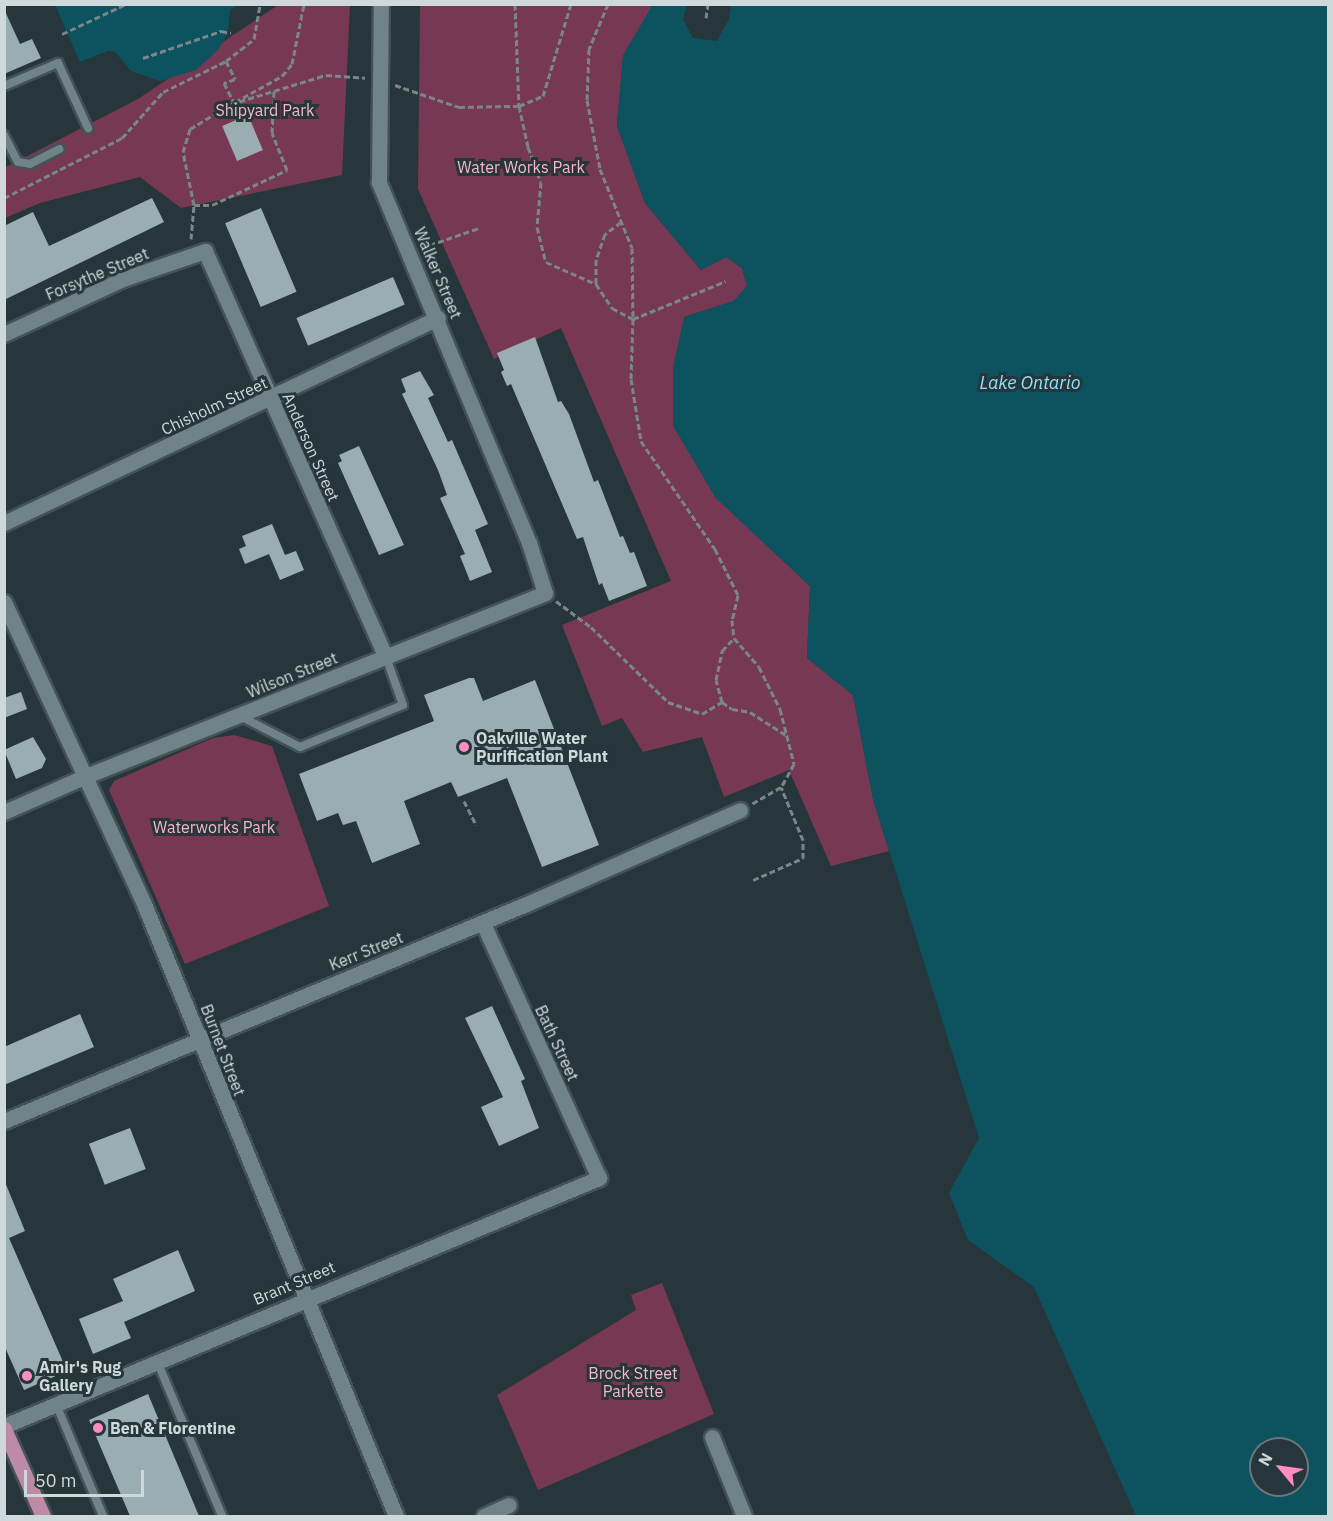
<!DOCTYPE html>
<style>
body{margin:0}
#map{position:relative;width:1333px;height:1521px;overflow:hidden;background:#26363b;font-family:"IBM Plex Sans",sans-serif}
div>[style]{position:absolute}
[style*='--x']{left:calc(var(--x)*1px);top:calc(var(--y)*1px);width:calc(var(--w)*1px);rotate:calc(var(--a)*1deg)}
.green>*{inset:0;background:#773854}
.water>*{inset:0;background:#0d525f}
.building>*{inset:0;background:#9aaeb2;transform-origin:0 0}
.path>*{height:3px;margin-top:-1.5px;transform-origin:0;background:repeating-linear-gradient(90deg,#79868a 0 6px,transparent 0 9px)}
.roads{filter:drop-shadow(2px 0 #445256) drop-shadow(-2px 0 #445256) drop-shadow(0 2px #445256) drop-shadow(0 -2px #445256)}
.service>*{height:8px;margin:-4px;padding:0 4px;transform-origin:4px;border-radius:4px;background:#708388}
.minor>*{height:15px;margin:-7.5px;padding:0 7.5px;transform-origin:7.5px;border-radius:7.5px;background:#708388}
.primary>*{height:15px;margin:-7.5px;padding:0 7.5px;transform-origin:7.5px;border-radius:7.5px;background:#bd8ba6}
.dots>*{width:16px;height:16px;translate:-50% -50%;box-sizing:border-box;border:3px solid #26363b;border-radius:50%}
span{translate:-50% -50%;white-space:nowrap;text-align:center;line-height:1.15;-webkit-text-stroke:6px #26363b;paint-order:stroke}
.park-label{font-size:16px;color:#f8b5d0}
.street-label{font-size:16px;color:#cfd9dc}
.poi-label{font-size:16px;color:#cfd9dc;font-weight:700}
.left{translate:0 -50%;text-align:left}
.water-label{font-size:18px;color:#8fe2f5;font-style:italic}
.frame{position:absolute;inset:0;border:6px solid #cfd9dc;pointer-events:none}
.north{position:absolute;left:1249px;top:1437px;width:60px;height:60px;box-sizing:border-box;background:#26363b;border:2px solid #6a777b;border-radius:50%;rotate:299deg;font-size:16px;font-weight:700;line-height:24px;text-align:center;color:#cfd9dc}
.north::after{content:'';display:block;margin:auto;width:21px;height:27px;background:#fd8ebf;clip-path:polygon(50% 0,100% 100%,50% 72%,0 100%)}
.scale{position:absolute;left:24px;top:1470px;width:120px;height:27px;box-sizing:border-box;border:3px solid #cfd9dc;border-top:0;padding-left:8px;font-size:18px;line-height:21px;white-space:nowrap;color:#cfd9dc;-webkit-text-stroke:4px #26363b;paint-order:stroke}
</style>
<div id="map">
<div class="green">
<div style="clip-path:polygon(278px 5px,350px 5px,342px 175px,181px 208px,140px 177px,40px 203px,5px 218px,4px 168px,138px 99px)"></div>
<div style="clip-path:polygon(420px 5px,653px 5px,623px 56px,617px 126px,645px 203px,701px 270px,726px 257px,742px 268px,747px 286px,734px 301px,684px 317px,715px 497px,810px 586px,807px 658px,853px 695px,873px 799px,889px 851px,831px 866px,789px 770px,724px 797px,702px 737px,643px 752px,622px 718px,602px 726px,562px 625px,671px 581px,561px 328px,494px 359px,418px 189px)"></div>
<div style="clip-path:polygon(234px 735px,272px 746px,329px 906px,185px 964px,109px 790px,114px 781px,213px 738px)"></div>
<div style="clip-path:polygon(662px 1283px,714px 1414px,538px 1490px,497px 1395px,636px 1310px,631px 1295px)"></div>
</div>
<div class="water">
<div style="clip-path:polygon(evenodd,653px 4px,687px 5px,683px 19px,693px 38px,717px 41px,729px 19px,731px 5px,1328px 5px,1328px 1516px,1136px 1516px,1034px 1287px,968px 1240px,949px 1193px,979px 1138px,873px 799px,853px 695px,807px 658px,810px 586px,715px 497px,673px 426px,673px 367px,684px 317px,734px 301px,747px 286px,742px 268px,726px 257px,701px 270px,645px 203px,617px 126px,623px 56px,653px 4px,1261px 1449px,1297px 1449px,1297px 1485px,1261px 1485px,1261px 1449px)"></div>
<div style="clip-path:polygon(55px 5px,238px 5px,230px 10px,228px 33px,218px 50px,196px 70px,160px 81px,131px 71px,115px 52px,108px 51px,80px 62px)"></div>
</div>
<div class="building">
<div style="clip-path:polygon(4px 9px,20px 44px,32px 39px,41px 58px,4px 74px)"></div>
<div style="left:248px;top:115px;width:38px;height:28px;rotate:67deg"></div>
<div style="clip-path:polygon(152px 198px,164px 222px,4px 300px,4px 226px,33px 212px,49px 246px)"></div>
<div style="left:261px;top:208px;width:91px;height:39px;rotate:67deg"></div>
<div style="left:393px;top:277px;width:30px;height:105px;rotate:67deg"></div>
<div style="clip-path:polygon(535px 337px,558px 402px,561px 401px,569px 414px,594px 482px,598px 480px,620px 537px,623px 536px,630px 553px,634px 552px,647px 586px,609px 601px,602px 583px,599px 585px,583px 537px,577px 539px,511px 384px,507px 386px,501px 372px,504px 370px,497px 353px)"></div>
<div style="clip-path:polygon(420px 371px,434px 395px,428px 398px,448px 442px,452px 440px,488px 524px,475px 530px,492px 572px,470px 581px,460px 556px,465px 554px,440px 498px,447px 495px,438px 470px,402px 394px,406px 392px,401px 379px)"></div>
<div style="clip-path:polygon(359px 446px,404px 545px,379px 555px,338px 463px,342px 461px,339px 455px)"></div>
<div style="clip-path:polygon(272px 524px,285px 555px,296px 551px,304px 570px,280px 580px,269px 554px,245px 564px,239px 549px,246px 546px,242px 536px)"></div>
<div style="clip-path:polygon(469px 678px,474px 678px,483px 701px,535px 680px,599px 845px,542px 867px,507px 778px,458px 797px,451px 782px,404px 801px,420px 844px,372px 863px,356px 821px,343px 825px,338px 813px,317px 821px,299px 774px,434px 721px,424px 695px)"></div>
<div style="clip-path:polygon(21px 692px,27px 709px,4px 718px,4px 698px)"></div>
<div style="clip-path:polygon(33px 737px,46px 759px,42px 768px,16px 779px,4px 750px)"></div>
<div style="clip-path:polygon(492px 1006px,525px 1079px,521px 1081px,539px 1128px,499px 1146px,481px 1107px,503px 1097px,465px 1018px)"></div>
<div style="clip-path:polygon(80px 1014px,94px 1047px,4px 1085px,4px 1047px)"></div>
<div style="left:130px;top:1128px;width:44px;height:44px;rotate:69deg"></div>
<div style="clip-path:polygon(5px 1182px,25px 1231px,9px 1238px,67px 1371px,24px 1390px,4px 1345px)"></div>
<div style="clip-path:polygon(178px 1250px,195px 1291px,124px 1322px,131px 1338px,93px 1354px,79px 1319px,123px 1301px,113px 1279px)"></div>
<div style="clip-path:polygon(148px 1394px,199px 1516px,130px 1516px,89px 1420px)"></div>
</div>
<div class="path">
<div style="--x:515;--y:4;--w:102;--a:87.8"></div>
<div style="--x:519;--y:106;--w:26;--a:-23"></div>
<div style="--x:543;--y:96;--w:96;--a:-73.1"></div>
<div style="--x:608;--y:4;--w:49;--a:112.9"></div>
<div style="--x:589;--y:49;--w:51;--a:92.2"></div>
<div style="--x:587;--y:100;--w:70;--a:79.3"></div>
<div style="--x:600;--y:169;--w:85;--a:67.9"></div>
<div style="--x:632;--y:248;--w:71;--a:89.2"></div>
<div style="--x:633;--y:319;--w:100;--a:-22.2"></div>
<div style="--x:706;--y:18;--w:14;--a:-82"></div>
<div style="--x:62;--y:34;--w:71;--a:-25.1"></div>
<div style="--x:143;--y:58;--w:83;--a:-19.1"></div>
<div style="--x:221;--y:31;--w:10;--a:11"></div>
<div style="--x:226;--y:61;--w:20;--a:63"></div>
<div style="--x:235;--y:79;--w:12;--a:160"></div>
<div style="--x:224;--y:83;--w:22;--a:63"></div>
<div style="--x:395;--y:85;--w:68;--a:19"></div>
<div style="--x:459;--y:107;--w:60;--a:-1"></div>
<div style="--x:519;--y:106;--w:42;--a:77.6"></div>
<div style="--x:528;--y:147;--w:37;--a:70"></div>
<div style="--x:541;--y:182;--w:45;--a:95.1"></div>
<div style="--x:537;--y:227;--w:36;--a:76"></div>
<div style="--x:546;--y:262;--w:55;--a:23.7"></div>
<div style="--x:235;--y:102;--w:54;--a:-29"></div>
<div style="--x:282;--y:76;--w:16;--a:-50"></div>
<div style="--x:292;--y:64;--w:61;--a:-78.7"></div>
<div style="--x:4;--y:198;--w:132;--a:-27"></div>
<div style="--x:122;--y:138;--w:62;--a:-48.3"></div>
<div style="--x:163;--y:92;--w:70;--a:-26.2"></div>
<div style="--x:226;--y:61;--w:36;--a:-38"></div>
<div style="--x:254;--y:39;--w:36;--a:-80"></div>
<div style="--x:194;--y:205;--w:18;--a:0"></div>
<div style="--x:212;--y:205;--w:83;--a:-25"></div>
<div style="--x:287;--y:170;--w:40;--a:-112"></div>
<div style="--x:272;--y:133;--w:42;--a:-87.3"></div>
<div style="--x:621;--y:222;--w:20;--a:143"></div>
<div style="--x:605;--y:234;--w:28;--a:109"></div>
<div style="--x:596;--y:260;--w:24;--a:90"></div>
<div style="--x:596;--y:284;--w:29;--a:56"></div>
<div style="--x:612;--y:308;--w:24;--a:28"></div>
<div style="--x:633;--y:319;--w:60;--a:91.9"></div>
<div style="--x:631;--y:379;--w:63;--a:80.8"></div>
<div style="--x:641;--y:441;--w:131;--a:55.6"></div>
<div style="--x:715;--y:549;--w:51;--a:63.4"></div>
<div style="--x:738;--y:595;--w:26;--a:103"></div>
<div style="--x:732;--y:620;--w:18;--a:84"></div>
<div style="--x:734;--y:638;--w:38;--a:49"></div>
<div style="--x:759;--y:667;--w:47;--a:63.4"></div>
<div style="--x:780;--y:709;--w:57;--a:75.7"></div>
<div style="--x:794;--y:764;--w:26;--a:119"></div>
<div style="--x:781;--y:787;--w:34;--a:150"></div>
<div style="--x:191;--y:239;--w:34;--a:-85"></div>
<div style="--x:194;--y:205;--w:54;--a:-101.7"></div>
<div style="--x:183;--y:152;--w:24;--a:-73"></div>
<div style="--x:190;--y:129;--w:48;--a:-31.4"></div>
<div style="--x:231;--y:104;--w:99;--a:-17"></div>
<div style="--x:326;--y:75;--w:39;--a:4"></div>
<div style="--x:421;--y:248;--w:61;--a:-19"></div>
<div style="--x:556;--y:601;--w:44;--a:36.6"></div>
<div style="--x:591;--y:627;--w:107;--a:44.2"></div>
<div style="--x:668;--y:702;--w:36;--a:19"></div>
<div style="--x:702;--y:714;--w:23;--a:-31"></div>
<div style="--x:722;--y:702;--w:23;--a:-105"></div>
<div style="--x:716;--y:680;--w:30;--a:-78"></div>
<div style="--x:722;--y:651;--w:18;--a:-47"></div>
<div style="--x:722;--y:702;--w:12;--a:35"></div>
<div style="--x:732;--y:709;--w:18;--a:9"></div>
<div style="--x:750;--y:712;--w:43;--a:32.6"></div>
<div style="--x:464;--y:801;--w:27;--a:63"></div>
<div style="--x:753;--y:880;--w:55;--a:-23.7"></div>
<div style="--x:803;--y:858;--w:18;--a:-90"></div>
<div style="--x:803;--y:840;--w:57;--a:-112.5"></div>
</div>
<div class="roads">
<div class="service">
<div style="--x:4;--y:86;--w:59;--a:-23.1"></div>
<div style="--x:58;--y:63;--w:72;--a:65.2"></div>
<div style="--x:4;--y:135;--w:30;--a:63"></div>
<div style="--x:18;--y:162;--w:12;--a:9"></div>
<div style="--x:30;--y:164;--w:33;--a:-27"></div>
<div style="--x:240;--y:716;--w:68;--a:27.3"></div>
<div style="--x:300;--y:747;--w:111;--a:-22.2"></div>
<div style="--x:403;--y:705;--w:51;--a:-109.5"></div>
<div style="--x:157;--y:1361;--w:168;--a:67.2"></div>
<div style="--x:56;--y:1404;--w:121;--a:67.2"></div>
</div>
<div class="minor">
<div style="--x:4;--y:334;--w:131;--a:-24.8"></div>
<div style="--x:123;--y:279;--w:87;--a:-18.9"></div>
<div style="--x:205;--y:251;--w:445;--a:66"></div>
<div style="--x:4;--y:523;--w:480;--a:-25.3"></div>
<div style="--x:4;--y:602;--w:333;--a:65.1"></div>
<div style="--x:144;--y:904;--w:662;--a:67.62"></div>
<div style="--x:4;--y:812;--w:90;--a:-23.7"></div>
<div style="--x:86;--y:776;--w:494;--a:-21.7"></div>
<div style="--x:545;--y:593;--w:52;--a:-107.7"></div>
<div style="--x:529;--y:543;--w:391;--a:-112.6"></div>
<div style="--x:379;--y:182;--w:178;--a:-89.4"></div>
<div style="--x:4;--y:1121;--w:563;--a:-22.56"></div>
<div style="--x:524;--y:905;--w:236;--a:-23.7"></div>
<div style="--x:4;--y:1426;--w:645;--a:-22.63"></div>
<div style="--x:599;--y:1178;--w:280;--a:-114.5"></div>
<div style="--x:712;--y:1437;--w:85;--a:67.9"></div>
<div style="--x:484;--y:1516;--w:27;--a:-24"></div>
</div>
<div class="primary">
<div style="--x:4;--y:1429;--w:95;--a:65.9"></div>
</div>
</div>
<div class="dots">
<div style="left:464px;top:747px;background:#fd8ebf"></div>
<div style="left:27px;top:1376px;background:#fd8ebf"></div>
<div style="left:98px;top:1428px;background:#fd8ebf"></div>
</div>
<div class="park-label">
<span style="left:265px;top:110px">Shipyard Park</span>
<span style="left:521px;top:167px">Water Works Park</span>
<span style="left:214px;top:827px">Waterworks Park</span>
<span style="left:633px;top:1382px">Brock Street<br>Parkette</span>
</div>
<div class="street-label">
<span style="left:438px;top:273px;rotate:67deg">Walker Street</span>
<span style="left:97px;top:274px;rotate:-23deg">Forsythe Street</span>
<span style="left:214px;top:406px;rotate:-25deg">Chisholm Street</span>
<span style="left:311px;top:447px;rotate:66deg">Anderson Street</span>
<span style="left:292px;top:675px;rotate:-22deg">Wilson Street</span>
<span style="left:366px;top:951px;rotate:-22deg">Kerr Street</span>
<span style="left:557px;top:1043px;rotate:65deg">Bath Street</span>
<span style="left:223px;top:1050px;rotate:69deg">Burnet Street</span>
<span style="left:294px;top:1283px;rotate:-23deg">Brant Street</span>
</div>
<div class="poi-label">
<span class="left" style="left:476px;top:747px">Oakville Water<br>Purification Plant</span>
<span class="left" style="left:39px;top:1376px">Amir's Rug<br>Gallery</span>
<span class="left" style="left:110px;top:1428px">Ben &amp; Florentine</span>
</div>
<div class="water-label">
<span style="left:1030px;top:383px">Lake Ontario</span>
</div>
<div class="frame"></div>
<div class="north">N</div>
<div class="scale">50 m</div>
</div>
